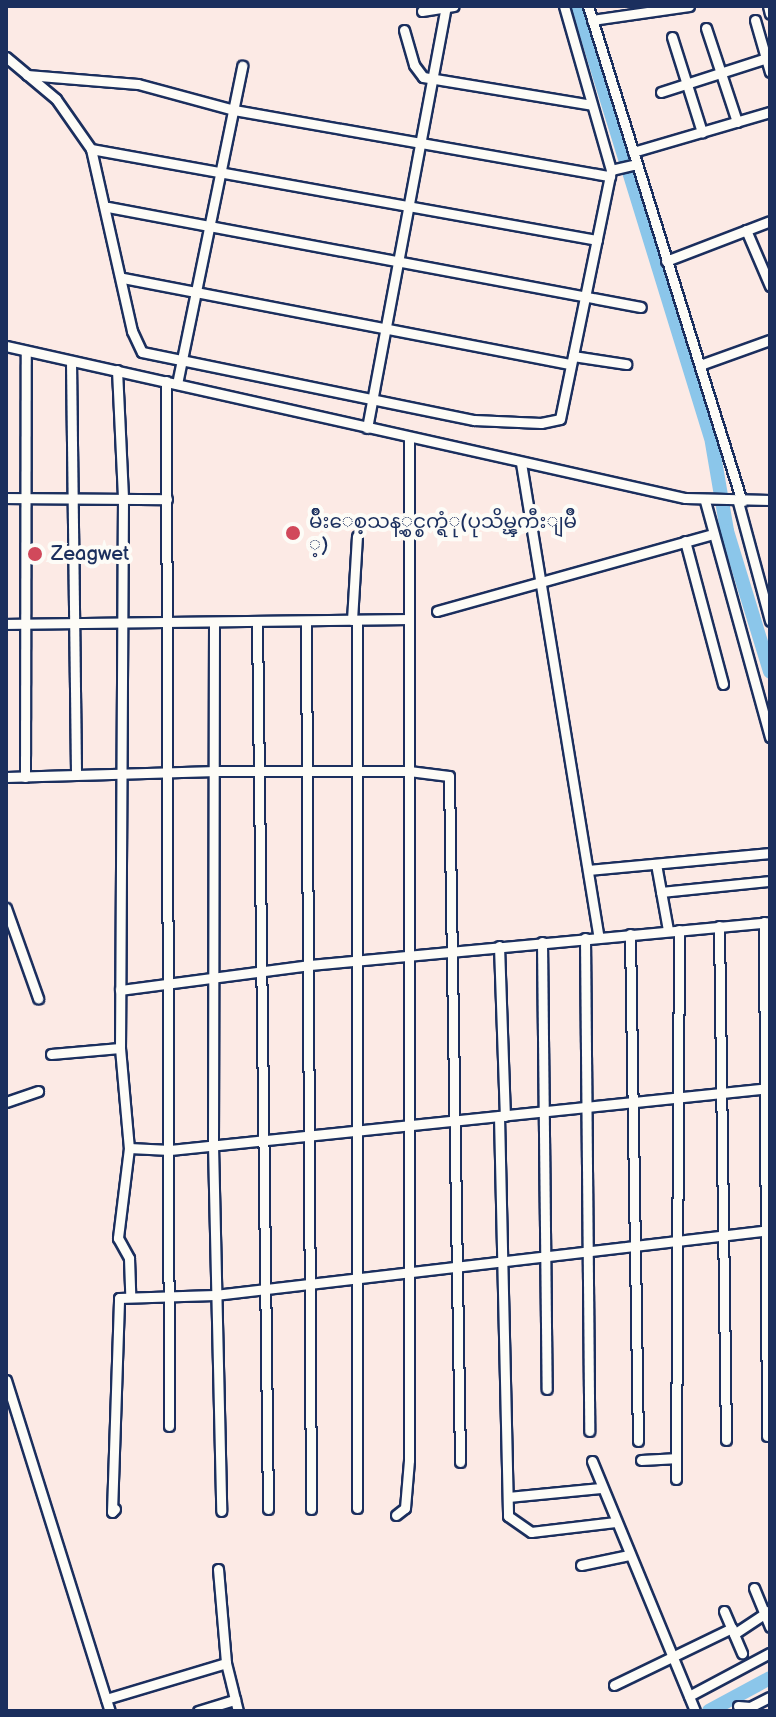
<!DOCTYPE html>
<meta charset="utf-8">
<style>
body{margin:0}
#map{position:relative;width:776px;height:1717px;overflow:hidden;background:#fceae5;font-family:"Balsamiq Sans","Noto Sans Myanmar",sans-serif}
div>[style]{position:absolute}
[style*='--x']{left:calc(var(--x)*1px);top:calc(var(--y)*1px);width:calc(var(--w)*1px);rotate:calc(var(--a)*1deg)}
.river>*{height:14px;margin:-7px;padding:0 7px;transform-origin:7px;border-radius:7px;background:#8bc6ea}
.roads{filter:drop-shadow(2px 0 #1b2f5e) drop-shadow(-2px 0 #1b2f5e) drop-shadow(0 2px #1b2f5e) drop-shadow(0 -2px #1b2f5e)}
.minor>*{height:9px;margin:-4.5px;padding:0 4.5px;transform-origin:4.5px;border-radius:4.5px;background:#fdfcf7}
.dots>*{width:22px;height:22px;translate:-50% -50%;box-sizing:border-box;border:4px solid #fdfcf7;border-radius:50%}
span{translate:-50% -50%;white-space:nowrap;text-align:center;line-height:1.15;-webkit-text-stroke:8px #fdfcf7;paint-order:stroke}
.poi-label{font-size:20px;color:#1b2f5e}
.left{translate:0 -50%;text-align:left}
.frame{position:absolute;inset:0;border:8px solid #1b2f5e;pointer-events:none}
</style>
<div id="map">
<div class="river">
<div style="--x:578;--y:6;--w:451;--a:72.9"></div>
<div style="--x:711;--y:437;--w:95;--a:80.3"></div>
<div style="--x:727;--y:531;--w:147;--a:73"></div>
<div style="--x:709;--y:1711;--w:69;--a:-28.4"></div>
</div>
<div class="roads">
<div class="minor">
<div style="--x:588;--y:6;--w:519;--a:72.75"></div>
<div style="--x:768;--y:6;--w:8;--a:76"></div>
<div style="--x:422;--y:11;--w:32;--a:-9"></div>
<div style="--x:592;--y:20;--w:98;--a:-8.2"></div>
<div style="--x:755;--y:20;--w:54;--a:73.9"></div>
<div style="--x:706;--y:28;--w:99;--a:71.7"></div>
<div style="--x:404;--y:30;--w:36;--a:74"></div>
<div style="--x:414;--y:65;--w:15;--a:53"></div>
<div style="--x:423;--y:77;--w:171;--a:9.4"></div>
<div style="--x:672;--y:37;--w:100;--a:72.5"></div>
<div style="--x:6;--y:57;--w:65;--a:40"></div>
<div style="--x:56;--y:99;--w:61;--a:55"></div>
<div style="--x:91;--y:149;--w:187;--a:77.3"></div>
<div style="--x:132;--y:331;--w:23;--a:65"></div>
<div style="--x:142;--y:352;--w:339;--a:11.6"></div>
<div style="--x:474;--y:420;--w:67;--a:2.6"></div>
<div style="--x:541;--y:423;--w:19;--a:-12"></div>
<div style="--x:560;--y:419;--w:254;--a:-78.4"></div>
<div style="--x:611;--y:170;--w:171;--a:-106"></div>
<div style="--x:27;--y:75;--w:111;--a:4.6"></div>
<div style="--x:138;--y:84;--w:99;--a:15.2"></div>
<div style="--x:234;--y:110;--w:382;--a:10"></div>
<div style="--x:661;--y:92;--w:114;--a:-17.8"></div>
<div style="--x:91;--y:149;--w:514;--a:10.2"></div>
<div style="--x:633;--y:152;--w:143;--a:-16.3"></div>
<div style="--x:611;--y:170;--w:26;--a:-13"></div>
<div style="--x:108;--y:207;--w:542;--a:10.63"></div>
<div style="--x:746;--y:230;--w:61;--a:66.8"></div>
<div style="--x:666;--y:261;--w:111;--a:-21"></div>
<div style="--x:123;--y:278;--w:456;--a:10.9"></div>
<div style="--x:6;--y:346;--w:696;--a:12.62"></div>
<div style="--x:685;--y:498;--w:85;--a:1.3"></div>
<div style="--x:573;--y:356;--w:54;--a:8.6"></div>
<div style="--x:71;--y:361;--w:414;--a:89.3"></div>
<div style="--x:700;--y:365;--w:74;--a:-19.7"></div>
<div style="--x:117;--y:370;--w:127;--a:87.3"></div>
<div style="--x:123;--y:497;--w:551;--a:90.31"></div>
<div style="--x:120;--y:1048;--w:100;--a:84.9"></div>
<div style="--x:129;--y:1148;--w:91;--a:97"></div>
<div style="--x:118;--y:1238;--w:23;--a:61"></div>
<div style="--x:129;--y:1258;--w:38;--a:88"></div>
<div style="--x:166;--y:381;--w:1045;--a:89.84"></div>
<div style="--x:177;--y:384;--w:325;--a:-78.4"></div>
<div style="--x:367;--y:428;--w:428;--a:-79.4"></div>
<div style="--x:521;--y:463;--w:480;--a:80.7"></div>
<div style="--x:6;--y:498;--w:161;--a:0.4"></div>
<div style="--x:705;--y:501;--w:245;--a:74.6"></div>
<div style="--x:738;--y:502;--w:123;--a:74.9"></div>
<div style="--x:685;--y:541;--w:148;--a:75.1"></div>
<div style="--x:437;--y:611;--w:287;--a:-15.6"></div>
<div style="--x:352;--y:620;--w:84;--a:-86.6"></div>
<div style="--x:357;--y:620;--w:888;--a:90"></div>
<div style="--x:257;--y:621;--w:888;--a:89.29"></div>
<div style="--x:306;--y:621;--w:888;--a:89.68"></div>
<div style="--x:214;--y:622;--w:523;--a:90.11"></div>
<div style="--x:213;--y:1145;--w:366;--a:88.7"></div>
<div style="--x:6;--y:624;--w:400;--a:-0.7"></div>
<div style="--x:6;--y:777;--w:211;--a:-1.6"></div>
<div style="--x:217;--y:771;--w:192;--a:0"></div>
<div style="--x:409;--y:771;--w:40;--a:7.1"></div>
<div style="--x:449;--y:776;--w:686;--a:89.08"></div>
<div style="--x:25;--y:777;--w:426;--a:-89.9"></div>
<div style="--x:656;--y:864;--w:67;--a:79.7"></div>
<div style="--x:588;--y:870;--w:183;--a:-5.3"></div>
<div style="--x:661;--y:892;--w:110;--a:-5.8"></div>
<div style="--x:6;--y:908;--w:96;--a:70.4"></div>
<div style="--x:764;--y:922;--w:514;--a:89.67"></div>
<div style="--x:719;--y:926;--w:514;--a:89.22"></div>
<div style="--x:630;--y:934;--w:507;--a:89.1"></div>
<div style="--x:585;--y:938;--w:493;--a:89.5"></div>
<div style="--x:542;--y:942;--w:447;--a:89.4"></div>
<div style="--x:499;--y:946;--w:170;--a:88"></div>
<div style="--x:120;--y:990;--w:191;--a:-7.5"></div>
<div style="--x:309;--y:965;--w:463;--a:-5.3"></div>
<div style="--x:51;--y:1054;--w:69;--a:-5"></div>
<div style="--x:6;--y:1102;--w:34;--a:-19"></div>
<div style="--x:499;--y:1116;--w:400;--a:88.7"></div>
<div style="--x:508;--y:1516;--w:28;--a:35"></div>
<div style="--x:531;--y:1532;--w:85;--a:-6.8"></div>
<div style="--x:129;--y:1148;--w:41;--a:2.8"></div>
<div style="--x:170;--y:1150;--w:603;--a:-5.9"></div>
<div style="--x:6;--y:1380;--w:347;--a:72.6"></div>
<div style="--x:641;--y:1460;--w:33;--a:-3"></div>
<div style="--x:592;--y:1461;--w:270;--a:67.6"></div>
<div style="--x:676;--y:1479;--w:549;--a:-89.69"></div>
<div style="--x:508;--y:1497;--w:93;--a:-5.5"></div>
<div style="--x:115;--y:1509;--w:4;--a:135"></div>
<div style="--x:112;--y:1512;--w:214;--a:-88.1"></div>
<div style="--x:119;--y:1298;--w:96;--a:-1.8"></div>
<div style="--x:215;--y:1295;--w:559;--a:-6.68"></div>
<div style="--x:396;--y:1515;--w:11;--a:-38"></div>
<div style="--x:405;--y:1508;--w:48;--a:-85.2"></div>
<div style="--x:409;--y:1460;--w:1023;--a:-90"></div>
<div style="--x:581;--y:1565;--w:49;--a:-11.8"></div>
<div style="--x:218;--y:1569;--w:94;--a:85.1"></div>
<div style="--x:226;--y:1663;--w:49;--a:76"></div>
<div style="--x:754;--y:1588;--w:42;--a:67.7"></div>
<div style="--x:724;--y:1611;--w:46;--a:66.8"></div>
<div style="--x:734;--y:1634;--w:43;--a:-33.7"></div>
<div style="--x:614;--y:1685;--w:131;--a:-25.8"></div>
<div style="--x:689;--y:1696;--w:92;--a:-28"></div>
<div style="--x:106;--y:1699;--w:125;--a:-16.7"></div>
<div style="--x:738;--y:1706;--w:12;--a:5"></div>
<div style="--x:750;--y:1707;--w:22;--a:-27"></div>
<div style="--x:198;--y:1711;--w:39;--a:-17"></div>
</div>
</div>
<div class="dots">
<div style="left:293px;top:533px;background:#d1495b"></div>
<div style="left:35px;top:554px;background:#d1495b"></div>
</div>
<div class="poi-label">
<span class="left" style="left:309px;top:534px">မ်ိဳးေစ့သန့္စင္စက္ရံု(ပုသိမ္ၾကီးျမိဳ<br>့)</span>
<span class="left" style="left:51px;top:554px">Zeagwet</span>
</div>
<div class="frame"></div>
</div>
